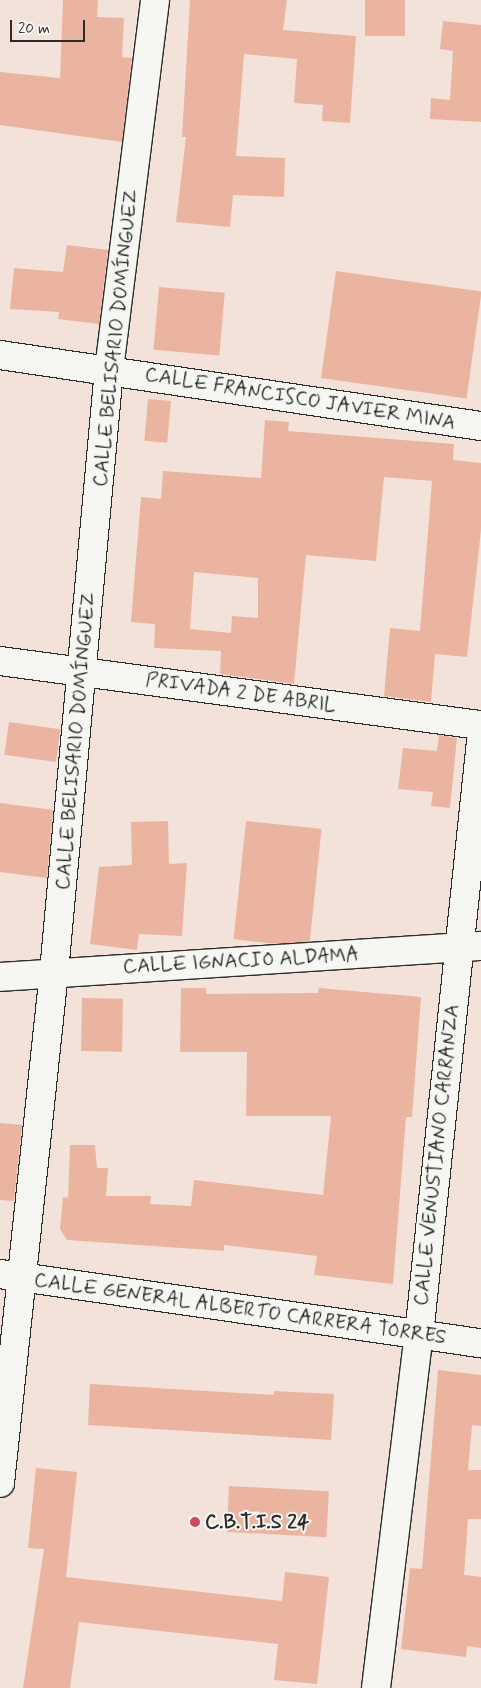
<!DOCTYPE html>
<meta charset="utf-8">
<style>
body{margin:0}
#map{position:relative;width:481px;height:1688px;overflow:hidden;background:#f3e2da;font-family:Mynerve,sans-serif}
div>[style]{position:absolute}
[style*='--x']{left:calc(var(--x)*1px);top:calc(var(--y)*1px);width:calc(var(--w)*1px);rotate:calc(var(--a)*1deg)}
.building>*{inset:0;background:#ebb4a1;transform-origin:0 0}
.roads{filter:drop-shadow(1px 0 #2b2b2b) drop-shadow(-1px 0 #2b2b2b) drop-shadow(0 1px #2b2b2b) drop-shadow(0 -1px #2b2b2b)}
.minor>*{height:28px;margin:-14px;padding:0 14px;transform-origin:14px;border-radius:14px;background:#f6f6f2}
.major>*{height:28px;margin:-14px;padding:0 14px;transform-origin:14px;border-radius:14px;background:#f6f6f2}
.dots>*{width:14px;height:14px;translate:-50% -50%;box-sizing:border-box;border:2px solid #f6f6f2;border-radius:50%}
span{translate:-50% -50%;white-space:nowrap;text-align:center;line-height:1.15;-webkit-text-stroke:4px #f6f6f2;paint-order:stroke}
.street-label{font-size:20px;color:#2b2b2b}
.poi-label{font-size:20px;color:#2b2b2b;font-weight:700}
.left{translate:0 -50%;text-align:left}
.scale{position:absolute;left:10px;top:20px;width:75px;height:22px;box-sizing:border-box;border:2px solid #2b2b2b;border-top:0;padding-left:6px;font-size:15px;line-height:18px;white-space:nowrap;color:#2b2b2b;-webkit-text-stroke:4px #f6f6f2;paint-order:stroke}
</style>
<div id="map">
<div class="building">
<div style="clip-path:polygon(63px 0,98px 0,97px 17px,124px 18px,122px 57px,132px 58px,122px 142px,0 125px,0 72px,60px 78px)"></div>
<div style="clip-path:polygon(190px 0,287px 0,283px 30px,356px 36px,350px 123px,322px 121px,323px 105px,294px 103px,297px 59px,244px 54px,236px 156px,285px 158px,284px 197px,233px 195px,230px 227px,176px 222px,186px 137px,182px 137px)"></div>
<div style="left:365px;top:0;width:40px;height:36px"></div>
<div style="clip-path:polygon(443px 21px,481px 25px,481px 122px,430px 119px,431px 98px,450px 100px,453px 51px,440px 49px)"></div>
<div style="clip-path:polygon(67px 245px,108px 250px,99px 324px,58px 319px,59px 312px,10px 309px,14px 268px,63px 272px)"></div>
<div style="left:336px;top:271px;width:147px;height:108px;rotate:8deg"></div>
<div style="left:159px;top:287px;width:66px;height:63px;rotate:5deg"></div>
<div style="left:148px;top:399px;width:23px;height:42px;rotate:5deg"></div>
<div style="clip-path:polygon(evenodd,265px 420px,289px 422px,288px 431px,454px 444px,453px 460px,481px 463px,481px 530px,467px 657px,435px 654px,431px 702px,384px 696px,390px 628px,420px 631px,432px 481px,384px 477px,376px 561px,306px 555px,294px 684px,220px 674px,221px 651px,154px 648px,155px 624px,131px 622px,141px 497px,161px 499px,163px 471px,261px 478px,265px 420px,194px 572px,258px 578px,258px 618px,232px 616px,231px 633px,190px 629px,194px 572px)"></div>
<div style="left:9px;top:722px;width:52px;height:33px;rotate:8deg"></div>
<div style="clip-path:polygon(439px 735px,457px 738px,450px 808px,431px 806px,433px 792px,398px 789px,403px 748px,437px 751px)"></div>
<div style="clip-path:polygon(0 803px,53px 810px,47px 878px,0 872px)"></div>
<div style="clip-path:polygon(168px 821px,169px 864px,187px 863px,182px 936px,139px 934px,137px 950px,90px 944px,99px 867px,132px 865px,131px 822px)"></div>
<div style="left:246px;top:821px;width:76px;height:119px;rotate:6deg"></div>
<div style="clip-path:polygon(181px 988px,206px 988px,206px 994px,318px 993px,319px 988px,421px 997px,412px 1117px,406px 1117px,393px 1284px,314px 1275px,317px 1256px,224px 1245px,224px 1251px,67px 1240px,60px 1229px,63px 1197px,68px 1198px,70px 1145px,95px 1145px,97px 1168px,108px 1168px,106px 1196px,151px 1196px,150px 1204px,191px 1206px,194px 1180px,323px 1195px,331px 1116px,246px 1116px,247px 1052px,180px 1052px)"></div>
<div style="left:82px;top:998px;width:41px;height:53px;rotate:1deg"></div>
<div style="clip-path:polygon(0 1123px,22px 1125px,14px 1201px,0 1200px)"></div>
<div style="clip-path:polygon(438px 1370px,481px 1375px,481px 1426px,472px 1425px,468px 1470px,481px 1470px,481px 1519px,468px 1519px,464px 1575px,481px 1577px,481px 1648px,467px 1646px,466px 1657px,401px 1649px,410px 1568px,422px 1569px)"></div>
<div style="clip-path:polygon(90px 1384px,274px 1395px,274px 1391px,334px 1394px,331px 1440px,88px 1425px)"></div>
<div style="clip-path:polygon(36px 1468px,77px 1472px,66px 1577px,282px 1601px,285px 1572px,329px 1577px,317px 1684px,274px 1680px,278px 1644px,79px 1622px,70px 1688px,23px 1688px,44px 1549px,28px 1548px)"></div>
<div style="left:229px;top:1486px;width:100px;height:46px;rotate:3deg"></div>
</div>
<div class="roads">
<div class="minor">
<div style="--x:0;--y:355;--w:486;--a:8.4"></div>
<div style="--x:0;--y:661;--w:485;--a:7.6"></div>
<div style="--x:0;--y:977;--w:482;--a:-3.7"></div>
<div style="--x:0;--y:1483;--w:514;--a:-83.97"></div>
<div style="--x:54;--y:972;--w:605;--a:-84.78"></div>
<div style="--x:109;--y:370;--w:373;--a:-82.9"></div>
<div style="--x:376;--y:1688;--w:356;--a:-83.1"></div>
<div style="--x:419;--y:1335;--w:597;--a:-84.04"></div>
</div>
<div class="major">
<div style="--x:0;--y:1274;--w:486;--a:8.2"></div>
</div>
</div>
<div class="dots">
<div style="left:195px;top:1522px;background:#d1495b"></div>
</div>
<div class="street-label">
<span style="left:116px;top:338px;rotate:-84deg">CALLE BELISARIO DOMÍNGUEZ</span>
<span style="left:300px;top:399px;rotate:9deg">CALLE FRANCISCO JAVIER MINA</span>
<span style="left:241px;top:693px;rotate:8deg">PRIVADA 2 DE ABRIL</span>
<span style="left:76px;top:741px;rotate:-85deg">CALLE BELISARIO DOMÍNGUEZ</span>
<span style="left:241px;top:961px;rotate:-3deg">CALLE IGNACIO ALDAMA</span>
<span style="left:437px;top:1155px;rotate:-84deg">CALLE VENUSTIANO CARRANZA</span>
<span style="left:240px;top:1309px;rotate:8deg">CALLE GENERAL ALBERTO CARRERA TORRES</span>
</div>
<div class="poi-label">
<span class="left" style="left:205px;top:1522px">C.B.T.I.S 24</span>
</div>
<div class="scale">20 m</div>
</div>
